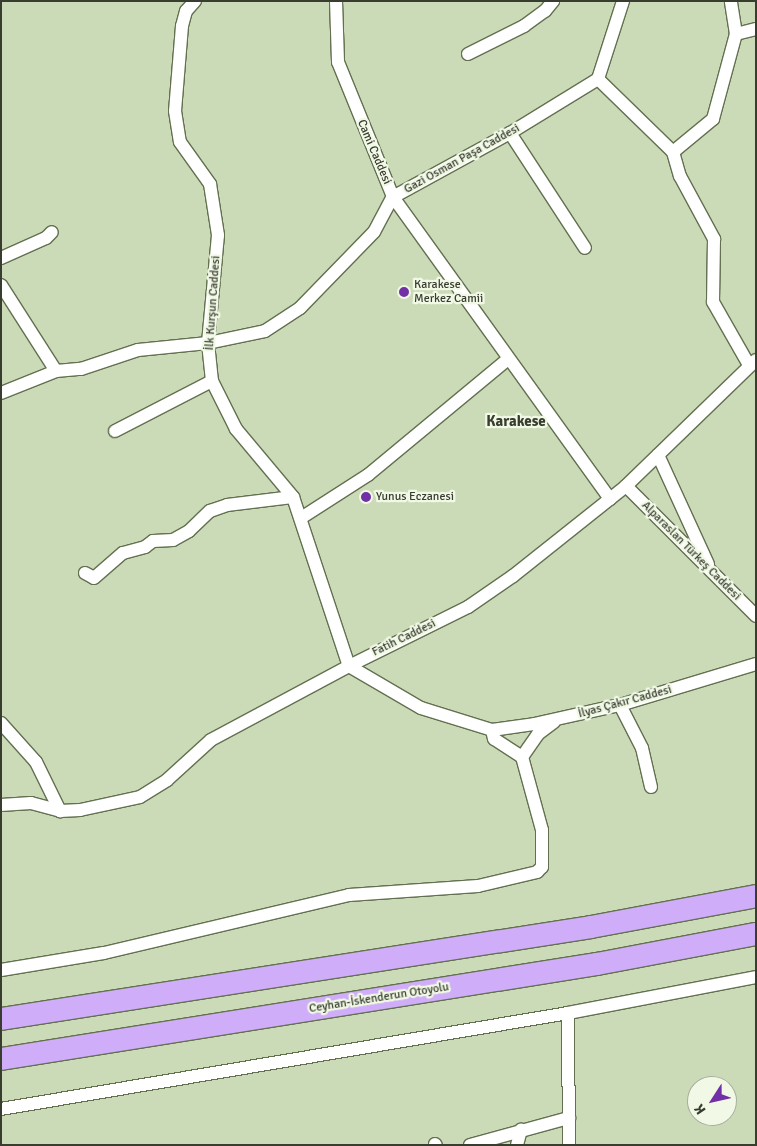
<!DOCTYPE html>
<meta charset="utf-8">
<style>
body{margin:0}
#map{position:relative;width:757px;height:1146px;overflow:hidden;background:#ccdbb7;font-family:Signika,sans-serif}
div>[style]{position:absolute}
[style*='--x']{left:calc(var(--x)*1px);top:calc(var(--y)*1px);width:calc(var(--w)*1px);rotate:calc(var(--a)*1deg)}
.roads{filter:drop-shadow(1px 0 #637050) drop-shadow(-1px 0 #637050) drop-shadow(0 1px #637050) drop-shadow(0 -1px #637050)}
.minor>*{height:12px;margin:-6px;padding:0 6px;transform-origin:6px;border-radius:6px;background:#fff}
.motorway>*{height:22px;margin:-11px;padding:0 11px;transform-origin:11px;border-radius:11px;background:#d0adf8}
.dots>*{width:14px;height:14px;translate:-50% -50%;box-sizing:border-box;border:2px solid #f1f9e6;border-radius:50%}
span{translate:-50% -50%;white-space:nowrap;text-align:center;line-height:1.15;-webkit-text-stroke:4.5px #f1f9e6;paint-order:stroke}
.street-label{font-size:12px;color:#383d2f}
.poi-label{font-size:12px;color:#383d2f}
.left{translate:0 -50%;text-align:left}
.quarter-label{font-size:15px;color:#383d2f;font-weight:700}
.frame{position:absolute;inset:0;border:2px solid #383d2f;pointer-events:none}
.north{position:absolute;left:687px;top:1076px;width:50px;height:50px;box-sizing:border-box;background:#f1f9e6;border:1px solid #a7ae9d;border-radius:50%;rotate:235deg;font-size:14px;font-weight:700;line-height:20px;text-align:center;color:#383d2f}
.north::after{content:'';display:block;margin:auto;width:18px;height:22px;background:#7130a5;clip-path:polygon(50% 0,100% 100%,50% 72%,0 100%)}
</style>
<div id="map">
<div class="roads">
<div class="minor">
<div style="--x:195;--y:1;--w:13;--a:132"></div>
<div style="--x:186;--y:11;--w:16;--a:105"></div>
<div style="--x:182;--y:26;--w:85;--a:94.7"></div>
<div style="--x:175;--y:111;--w:31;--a:81"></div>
<div style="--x:180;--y:142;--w:52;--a:54.5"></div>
<div style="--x:210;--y:184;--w:52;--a:81.1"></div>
<div style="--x:218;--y:235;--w:108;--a:95.3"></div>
<div style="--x:208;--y:343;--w:38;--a:84"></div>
<div style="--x:212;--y:381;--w:54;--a:63.4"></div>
<div style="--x:236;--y:429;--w:89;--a:50"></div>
<div style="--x:293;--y:497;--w:178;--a:71.7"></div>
<div style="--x:349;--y:666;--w:83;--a:30.3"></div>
<div style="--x:421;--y:708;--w:74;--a:17.2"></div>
<div style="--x:492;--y:730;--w:42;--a:-8.1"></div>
<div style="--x:534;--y:724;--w:88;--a:-12.5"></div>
<div style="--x:620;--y:705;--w:142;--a:-16.8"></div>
<div style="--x:336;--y:1;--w:61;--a:88.1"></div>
<div style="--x:338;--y:62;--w:146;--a:67.8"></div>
<div style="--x:393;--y:197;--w:372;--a:54.3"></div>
<div style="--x:736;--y:34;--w:21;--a:-14"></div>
<div style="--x:468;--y:54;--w:63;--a:-26.6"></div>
<div style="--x:524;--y:26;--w:26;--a:-36"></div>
<div style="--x:545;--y:11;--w:13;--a:-51"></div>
<div style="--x:598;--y:79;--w:105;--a:44.2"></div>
<div style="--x:673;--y:152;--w:25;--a:74"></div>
<div style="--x:680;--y:176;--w:72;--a:61.6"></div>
<div style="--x:714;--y:239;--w:63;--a:90.9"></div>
<div style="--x:713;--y:302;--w:73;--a:60.3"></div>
<div style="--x:510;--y:133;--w:137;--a:56.9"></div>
<div style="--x:673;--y:152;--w:52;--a:-39.5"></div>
<div style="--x:713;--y:119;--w:88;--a:-74.9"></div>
<div style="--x:736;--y:34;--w:33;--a:-99"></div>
<div style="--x:1;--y:258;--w:49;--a:-24"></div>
<div style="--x:46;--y:238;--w:8;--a:-45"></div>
<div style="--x:1;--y:285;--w:102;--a:57.4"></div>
<div style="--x:1;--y:393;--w:59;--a:-21.8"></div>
<div style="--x:56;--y:371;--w:25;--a:-5"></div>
<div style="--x:81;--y:369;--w:60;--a:-18.4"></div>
<div style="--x:138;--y:350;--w:70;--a:-5.7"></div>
<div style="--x:208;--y:343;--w:58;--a:-11.9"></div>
<div style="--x:265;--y:331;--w:42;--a:-33.3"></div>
<div style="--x:300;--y:308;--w:106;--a:-45.8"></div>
<div style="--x:374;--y:232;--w:40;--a:-62"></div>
<div style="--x:393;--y:197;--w:133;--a:-28.7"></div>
<div style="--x:510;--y:133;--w:103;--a:-31.5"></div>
<div style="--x:598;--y:79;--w:82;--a:-72.2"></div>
<div style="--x:115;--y:431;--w:109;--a:-27.3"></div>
<div style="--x:658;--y:455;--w:120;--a:65.4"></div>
<div style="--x:626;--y:486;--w:184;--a:45"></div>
<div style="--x:301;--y:518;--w:80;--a:-32.7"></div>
<div style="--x:368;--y:475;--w:182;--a:-39.6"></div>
<div style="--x:85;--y:573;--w:10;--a:29"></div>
<div style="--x:94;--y:578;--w:38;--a:-41"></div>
<div style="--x:123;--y:553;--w:23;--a:-15"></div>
<div style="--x:145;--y:547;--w:10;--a:-37"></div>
<div style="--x:153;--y:541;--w:20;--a:-3"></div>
<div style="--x:173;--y:540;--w:18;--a:-29"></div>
<div style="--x:189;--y:531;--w:29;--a:-44"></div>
<div style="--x:210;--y:511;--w:18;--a:-19"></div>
<div style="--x:227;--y:505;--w:66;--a:-6.9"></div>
<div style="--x:620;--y:705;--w:48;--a:62.9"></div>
<div style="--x:642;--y:748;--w:40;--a:77"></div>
<div style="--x:1;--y:723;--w:52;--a:48.1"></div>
<div style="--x:36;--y:762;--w:55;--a:63.9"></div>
<div style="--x:522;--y:757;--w:28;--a:-55"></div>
<div style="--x:538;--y:734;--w:20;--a:-37"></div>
<div style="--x:1;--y:805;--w:30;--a:-4"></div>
<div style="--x:31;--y:803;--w:30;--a:15"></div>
<div style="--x:60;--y:811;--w:20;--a:-3"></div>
<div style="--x:80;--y:810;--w:61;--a:-12.2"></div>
<div style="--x:140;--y:797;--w:32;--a:-32"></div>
<div style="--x:167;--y:780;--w:59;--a:-42.3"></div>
<div style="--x:211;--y:740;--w:157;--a:-28.2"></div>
<div style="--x:349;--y:666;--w:133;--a:-26.4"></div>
<div style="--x:468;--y:607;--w:55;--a:-34.6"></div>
<div style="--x:513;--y:576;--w:144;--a:-38.5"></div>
<div style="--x:626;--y:486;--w:181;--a:-44.1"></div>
<div style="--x:1;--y:970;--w:104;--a:-9.4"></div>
<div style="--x:104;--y:953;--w:252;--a:-13.3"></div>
<div style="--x:349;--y:895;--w:129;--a:-4"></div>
<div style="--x:478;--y:886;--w:61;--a:-13.3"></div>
<div style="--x:537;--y:872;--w:7;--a:-45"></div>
<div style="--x:542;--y:867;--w:37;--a:-90"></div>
<div style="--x:542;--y:830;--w:76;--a:-105.3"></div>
<div style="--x:522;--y:757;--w:33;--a:-147"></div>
<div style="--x:494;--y:739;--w:9;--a:-103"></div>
<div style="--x:568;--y:1013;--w:132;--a:89.6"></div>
<div style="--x:1;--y:1109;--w:575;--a:-9.61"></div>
<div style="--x:568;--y:1013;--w:191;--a:-10.8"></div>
<div style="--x:435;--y:1144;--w:1;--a:45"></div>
<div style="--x:470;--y:1145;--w:103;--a:-15.3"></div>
<div style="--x:517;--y:1145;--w:16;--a:-75"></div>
</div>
<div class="motorway">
<div style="--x:1;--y:1019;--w:597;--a:-8.86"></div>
<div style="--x:591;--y:927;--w:168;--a:-10.6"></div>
<div style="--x:1;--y:1059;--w:604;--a:-9.06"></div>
<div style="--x:597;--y:964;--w:162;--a:-10.7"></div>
</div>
</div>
<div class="dots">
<div style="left:404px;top:292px;background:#7130a5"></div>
<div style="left:366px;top:497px;background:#7130a5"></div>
</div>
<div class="street-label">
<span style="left:374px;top:152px;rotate:67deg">Cami Caddesi</span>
<span style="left:462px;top:159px;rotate:-29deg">Gazi Osman Paşa Caddesi</span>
<span style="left:213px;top:303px;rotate:-86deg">İlk Kurşun Caddesi</span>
<span style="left:691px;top:551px;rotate:45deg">Alparaslan Türkeş Caddesi</span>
<span style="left:404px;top:638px;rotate:-26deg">Fatih Caddesi</span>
<span style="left:625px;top:702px;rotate:-15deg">İlyas Çakır Caddesi</span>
<span style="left:379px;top:998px;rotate:-9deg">Ceyhan-İskenderun Otoyolu</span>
</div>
<div class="poi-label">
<span class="left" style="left:414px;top:292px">Karakese<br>Merkez Camii</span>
<span class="left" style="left:376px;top:497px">Yunus Eczanesi</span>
</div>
<div class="quarter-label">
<span style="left:516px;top:422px">Karakese</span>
</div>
<div class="frame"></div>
<div class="north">K</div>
</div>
